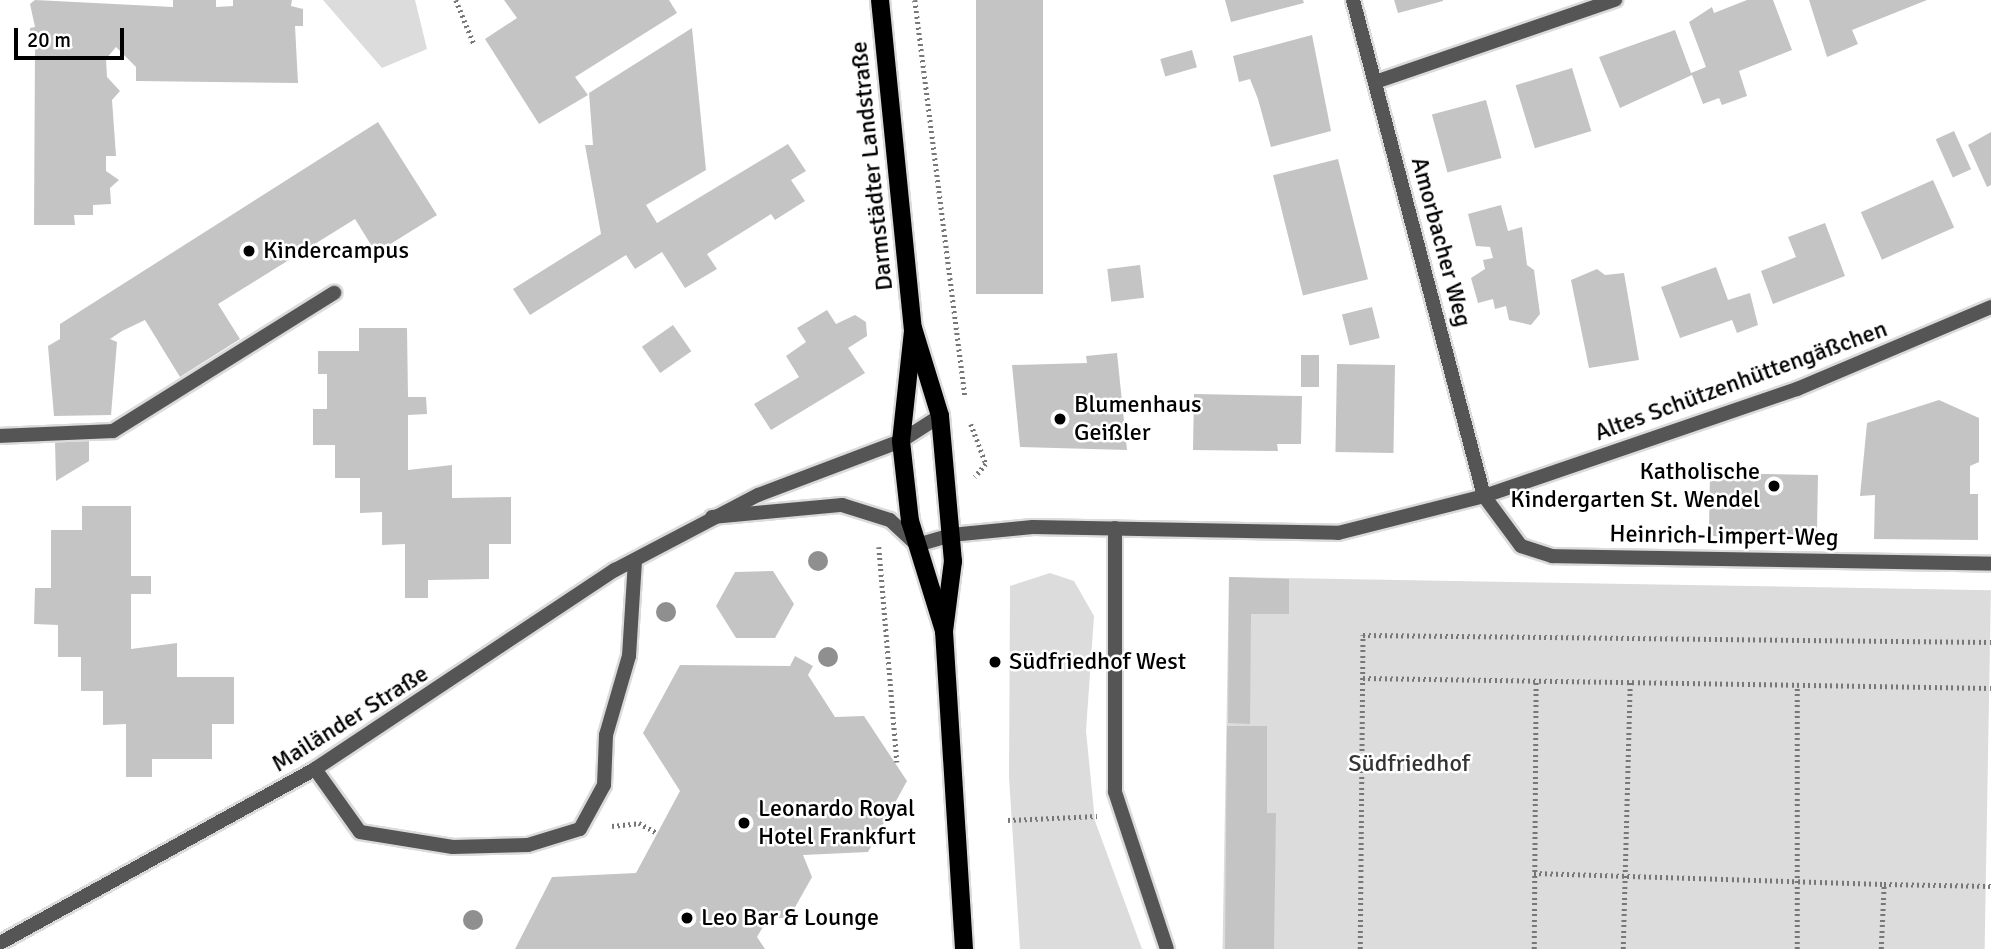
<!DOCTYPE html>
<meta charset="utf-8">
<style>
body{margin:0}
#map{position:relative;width:1991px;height:949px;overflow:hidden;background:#fff;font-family:Signika,sans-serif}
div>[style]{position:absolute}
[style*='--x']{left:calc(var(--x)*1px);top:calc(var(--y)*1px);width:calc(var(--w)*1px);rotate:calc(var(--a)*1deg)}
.green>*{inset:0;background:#dcdcdc;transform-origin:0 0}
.building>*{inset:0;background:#c4c4c4;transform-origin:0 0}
.path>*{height:4.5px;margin-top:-2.25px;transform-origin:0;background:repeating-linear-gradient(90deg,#777 0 2px,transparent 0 5.5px)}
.roads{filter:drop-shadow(2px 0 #dbdbdb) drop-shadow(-2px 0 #dbdbdb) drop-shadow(0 2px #dbdbdb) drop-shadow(0 -2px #dbdbdb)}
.lane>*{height:14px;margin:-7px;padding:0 7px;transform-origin:7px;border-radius:7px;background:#555}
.street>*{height:14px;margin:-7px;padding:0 7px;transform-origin:7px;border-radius:7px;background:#555}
.primary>*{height:18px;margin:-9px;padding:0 9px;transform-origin:9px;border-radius:9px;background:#000}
.trees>*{width:20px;height:20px;margin:-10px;border-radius:50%;background:#8f8f8f}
.dots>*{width:19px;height:19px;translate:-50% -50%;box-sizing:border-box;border:4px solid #fff;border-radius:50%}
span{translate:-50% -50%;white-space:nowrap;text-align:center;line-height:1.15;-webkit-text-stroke:5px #fff;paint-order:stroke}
.street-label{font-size:24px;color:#000}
.poi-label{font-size:24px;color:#000}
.left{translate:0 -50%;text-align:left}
.right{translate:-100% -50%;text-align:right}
.park-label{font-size:24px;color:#333}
.scale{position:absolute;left:14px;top:28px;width:110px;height:32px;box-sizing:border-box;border:4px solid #000;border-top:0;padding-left:9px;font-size:21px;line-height:24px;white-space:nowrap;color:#000;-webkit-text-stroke:5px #fff;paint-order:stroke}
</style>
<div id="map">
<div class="green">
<div style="clip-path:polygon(323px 0,415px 0,427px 49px,382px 68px)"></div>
<div style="clip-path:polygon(1050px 573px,1074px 581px,1094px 616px,1086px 731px,1095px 821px,1142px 949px,1020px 949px,1009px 777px,1010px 586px)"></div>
<div style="left:1229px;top:577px;width:762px;height:372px;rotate:1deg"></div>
</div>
<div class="building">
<div style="clip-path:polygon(35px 0,173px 7px,173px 0,216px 0,216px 7px,233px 6px,233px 0,292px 0,291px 6px,303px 9px,303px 26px,295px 26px,298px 83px,136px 81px,136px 67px,116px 47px,106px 59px,107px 77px,120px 91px,112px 100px,116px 156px,106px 156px,106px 171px,119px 180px,110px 188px,111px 204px,93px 205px,93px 215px,74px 215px,75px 225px,34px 225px,35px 48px,29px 48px,30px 28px,35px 27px,30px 4px)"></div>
<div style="clip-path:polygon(504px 0,669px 0,677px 13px,575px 77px,588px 95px,539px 124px,485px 39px,517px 18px)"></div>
<div style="left:976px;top:0;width:67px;height:294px"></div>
<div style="clip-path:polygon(1225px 0,1303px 0,1304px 3px,1231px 22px)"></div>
<div style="clip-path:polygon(1394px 0,1443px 0,1443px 1px,1398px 13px)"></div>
<div style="clip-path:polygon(1747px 0,1773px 0,1792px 50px,1739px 71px,1747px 96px,1722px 105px,1719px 98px,1703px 104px,1692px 75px,1620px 108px,1599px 57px,1675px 30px,1691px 73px,1706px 67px,1689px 22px,1712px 7px,1714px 13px)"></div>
<div style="clip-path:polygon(1809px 0,1927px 0,1852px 30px,1858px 44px,1827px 57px)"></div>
<div style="clip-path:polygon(692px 28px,706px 170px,646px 205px,657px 223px,788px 144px,806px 171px,791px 180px,805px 201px,775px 220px,771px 214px,707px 254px,717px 269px,685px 288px,662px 252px,635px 269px,626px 255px,530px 315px,513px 289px,601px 234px,585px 145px,593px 145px,589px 93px)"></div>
<div style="clip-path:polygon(1312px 35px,1331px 131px,1271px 147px,1258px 99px,1250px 79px,1239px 82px,1233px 56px)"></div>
<div style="left:1192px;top:50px;width:18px;height:33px;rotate:74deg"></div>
<div style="left:1572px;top:68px;width:66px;height:59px;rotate:73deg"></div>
<div style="left:1486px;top:100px;width:60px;height:56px;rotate:75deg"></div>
<div style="clip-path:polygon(378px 122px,437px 215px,376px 253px,355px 219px,218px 304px,240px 339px,180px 377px,145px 320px,122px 331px,110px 339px,117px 342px,111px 415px,54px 416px,48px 346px,60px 339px,60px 324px)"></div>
<div style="left:1954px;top:131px;width:42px;height:20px;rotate:66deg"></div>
<div style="clip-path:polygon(1991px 132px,1991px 185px,1987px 187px,1968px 145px)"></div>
<div style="left:1338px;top:159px;width:124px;height:67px;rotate:76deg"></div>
<div style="left:1933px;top:180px;width:52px;height:79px;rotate:66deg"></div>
<div style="clip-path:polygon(1501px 205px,1508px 231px,1522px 227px,1527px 265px,1534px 270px,1540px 314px,1531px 325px,1509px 320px,1506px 306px,1495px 309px,1493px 299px,1478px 303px,1471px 278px,1485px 269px,1483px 260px,1493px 258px,1490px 247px,1476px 246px,1468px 214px)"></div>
<div style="clip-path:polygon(1825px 223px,1845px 276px,1773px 304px,1761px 271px,1796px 257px,1788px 237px)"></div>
<div style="left:1140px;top:265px;width:33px;height:33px;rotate:83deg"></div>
<div style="clip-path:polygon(1716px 267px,1728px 300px,1750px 293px,1758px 325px,1737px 333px,1732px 320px,1680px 338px,1661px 287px)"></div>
<div style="clip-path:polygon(1597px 269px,1605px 275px,1624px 273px,1639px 360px,1589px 368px,1571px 280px)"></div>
<div style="left:1372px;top:307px;width:32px;height:31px;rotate:76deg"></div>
<div style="clip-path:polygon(827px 310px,836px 324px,855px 315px,866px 322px,867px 336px,848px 348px,865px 373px,771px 430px,754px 404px,799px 377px,786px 356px,806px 342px,797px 328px)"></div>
<div style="left:673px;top:325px;width:32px;height:38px;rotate:55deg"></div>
<div style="clip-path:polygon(359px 328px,407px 328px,408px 397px,426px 397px,427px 414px,408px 415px,408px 470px,452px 465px,452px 498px,511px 497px,511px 544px,489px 544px,489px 579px,428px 580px,428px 598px,405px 598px,405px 544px,382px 545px,382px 512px,360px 513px,360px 478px,335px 478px,335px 445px,313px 445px,313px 409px,327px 409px,327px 374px,318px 374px,318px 351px,359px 351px)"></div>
<div style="clip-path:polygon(1117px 353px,1127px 450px,1020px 447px,1012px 365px,1087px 363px,1086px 356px)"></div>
<div style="left:1301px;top:355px;width:18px;height:32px"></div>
<div style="left:1337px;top:364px;width:58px;height:88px;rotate:1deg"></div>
<div style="clip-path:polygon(1194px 394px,1302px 396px,1301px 444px,1277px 444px,1278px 451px,1193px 450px)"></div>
<div style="clip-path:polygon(1939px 400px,1979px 418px,1979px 462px,1970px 466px,1970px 494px,1978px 494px,1978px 540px,1874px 539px,1875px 495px,1860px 496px,1867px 423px)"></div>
<div style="clip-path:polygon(89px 440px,89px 461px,56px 481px,55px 441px)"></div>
<div style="left:1710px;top:473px;width:108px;height:63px;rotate:1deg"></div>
<div style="clip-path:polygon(82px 506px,131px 506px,131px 576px,151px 576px,151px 594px,131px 594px,131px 649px,177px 643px,177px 677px,234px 677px,234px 724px,212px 724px,212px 759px,152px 759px,152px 777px,126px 777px,126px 724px,103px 725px,103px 691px,81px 691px,81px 657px,58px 657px,58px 625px,34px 624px,35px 588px,51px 588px,51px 530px,82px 530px)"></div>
<div style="clip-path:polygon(773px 571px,794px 604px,775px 638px,736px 638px,716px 606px,735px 572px)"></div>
<div style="clip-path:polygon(1229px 577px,1289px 579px,1289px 614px,1251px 614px,1250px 724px,1228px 723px)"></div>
<div style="clip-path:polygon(795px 656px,813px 666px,808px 675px,835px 717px,864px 716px,907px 781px,868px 852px,803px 855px,812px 877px,789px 918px,768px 918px,757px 937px,765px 949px,515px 949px,552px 877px,636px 873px,680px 791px,643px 733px,680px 665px,790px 666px)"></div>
<div style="clip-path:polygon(1227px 726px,1267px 726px,1267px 813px,1276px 813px,1274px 949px,1225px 949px)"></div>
</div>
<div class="path">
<div style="--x:456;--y:0;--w:48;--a:67.8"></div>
<div style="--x:915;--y:0;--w:398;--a:82.8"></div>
<div style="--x:971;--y:424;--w:43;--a:69.4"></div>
<div style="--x:986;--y:464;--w:17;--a:130"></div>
<div style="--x:879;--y:547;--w:216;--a:85.2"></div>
<div style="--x:1363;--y:678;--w:628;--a:0.91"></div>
<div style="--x:1008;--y:820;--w:89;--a:-2.6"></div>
<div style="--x:612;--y:826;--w:27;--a:-6"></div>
<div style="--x:639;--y:823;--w:21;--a:29"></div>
<div style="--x:1534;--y:873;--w:350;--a:1.8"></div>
<div style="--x:1360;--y:949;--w:314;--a:-89.5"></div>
<div style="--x:1363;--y:635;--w:628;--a:0.64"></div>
<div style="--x:1534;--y:949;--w:269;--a:-89.6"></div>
<div style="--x:1623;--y:949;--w:268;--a:-88.5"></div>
<div style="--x:1797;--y:949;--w:264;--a:-90"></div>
<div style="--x:1881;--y:949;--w:65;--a:-87.4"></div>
<div style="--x:1884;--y:884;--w:107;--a:1.1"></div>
</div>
<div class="roads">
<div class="lane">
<div style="--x:0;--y:436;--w:113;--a:-2.5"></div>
<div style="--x:113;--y:431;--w:261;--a:-32"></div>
<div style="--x:1115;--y:528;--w:264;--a:90"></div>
<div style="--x:1115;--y:792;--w:165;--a:71.7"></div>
<div style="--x:315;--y:769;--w:77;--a:54.5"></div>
<div style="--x:360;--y:832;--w:94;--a:9.2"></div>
<div style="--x:453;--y:847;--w:75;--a:-1.5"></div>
<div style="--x:528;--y:845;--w:54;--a:-17.1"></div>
<div style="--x:580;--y:829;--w:50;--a:-61.4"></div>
<div style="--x:604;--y:785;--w:50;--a:-87.7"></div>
<div style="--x:606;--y:735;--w:82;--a:-73.8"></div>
<div style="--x:629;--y:656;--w:96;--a:-86.4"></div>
</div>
<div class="street">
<div style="--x:1353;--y:0;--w:513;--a:75.21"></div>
<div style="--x:1484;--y:496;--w:62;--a:53.5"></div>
<div style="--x:1521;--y:546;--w:33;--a:18"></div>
<div style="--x:1552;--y:556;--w:439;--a:1"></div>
<div style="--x:1375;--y:82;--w:254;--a:-18.9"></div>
<div style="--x:712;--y:517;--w:131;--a:-5.3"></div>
<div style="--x:842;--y:505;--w:50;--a:17.4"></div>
<div style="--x:890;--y:520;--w:37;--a:43"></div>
<div style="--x:917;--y:545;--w:35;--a:-16"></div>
<div style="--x:951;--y:535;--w:82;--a:-5.6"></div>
<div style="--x:1033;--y:527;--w:305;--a:1.1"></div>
<div style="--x:1338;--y:533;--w:151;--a:-14.2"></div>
<div style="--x:1484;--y:496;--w:331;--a:-18.9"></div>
<div style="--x:1797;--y:389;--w:211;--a:-22.9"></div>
<div style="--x:0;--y:943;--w:360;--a:-28.9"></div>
<div style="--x:315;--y:769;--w:360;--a:-33.6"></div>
<div style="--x:615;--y:570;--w:161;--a:-27.7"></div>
<div style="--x:758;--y:495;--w:153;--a:-20.7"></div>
<div style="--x:901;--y:441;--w:46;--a:-32.7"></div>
</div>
<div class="primary">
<div style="--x:880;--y:0;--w:330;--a:84.3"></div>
<div style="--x:913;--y:328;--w:92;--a:72.9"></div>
<div style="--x:940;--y:416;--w:146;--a:84.9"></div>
<div style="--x:953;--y:561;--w:71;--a:97.3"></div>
<div style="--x:913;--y:331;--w:111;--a:96.2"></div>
<div style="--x:901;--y:441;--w:81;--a:83.6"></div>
<div style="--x:910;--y:521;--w:115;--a:72.8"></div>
<div style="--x:944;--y:631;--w:319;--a:86.4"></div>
</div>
</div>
<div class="trees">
<div style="left:818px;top:561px"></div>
<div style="left:666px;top:612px"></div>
<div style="left:828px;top:657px"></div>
<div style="left:473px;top:920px"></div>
</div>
<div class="dots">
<div style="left:249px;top:251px;background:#000"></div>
<div style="left:1060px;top:419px;background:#000"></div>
<div style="left:1774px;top:486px;background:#000"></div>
<div style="left:995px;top:662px;background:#000"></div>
<div style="left:744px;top:823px;background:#000"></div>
<div style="left:687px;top:918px;background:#000"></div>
</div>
<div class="street-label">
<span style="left:872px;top:166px;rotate:-96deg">Darmstädter Landstraße</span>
<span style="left:1441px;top:242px;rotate:75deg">Amorbacher Weg</span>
<span style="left:1741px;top:381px;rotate:-20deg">Altes Schützenhüttengäßchen</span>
<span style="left:1724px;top:536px;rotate:1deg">Heinrich-Limpert-Weg</span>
<span style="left:350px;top:719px;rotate:-32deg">Mailänder Straße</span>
</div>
<div class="poi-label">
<span class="left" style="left:263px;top:251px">Kindercampus</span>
<span class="left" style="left:1074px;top:419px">Blumenhaus<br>Geißler</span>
<span class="right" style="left:1760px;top:486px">Katholische<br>Kindergarten St. Wendel</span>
<span class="left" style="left:1009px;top:662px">Südfriedhof West</span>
<span class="left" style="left:758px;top:823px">Leonardo Royal<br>Hotel Frankfurt</span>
<span class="left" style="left:701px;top:918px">Leo Bar &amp; Lounge</span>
</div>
<div class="park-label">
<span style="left:1409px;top:764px">Südfriedhof</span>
</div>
<div class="scale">20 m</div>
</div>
